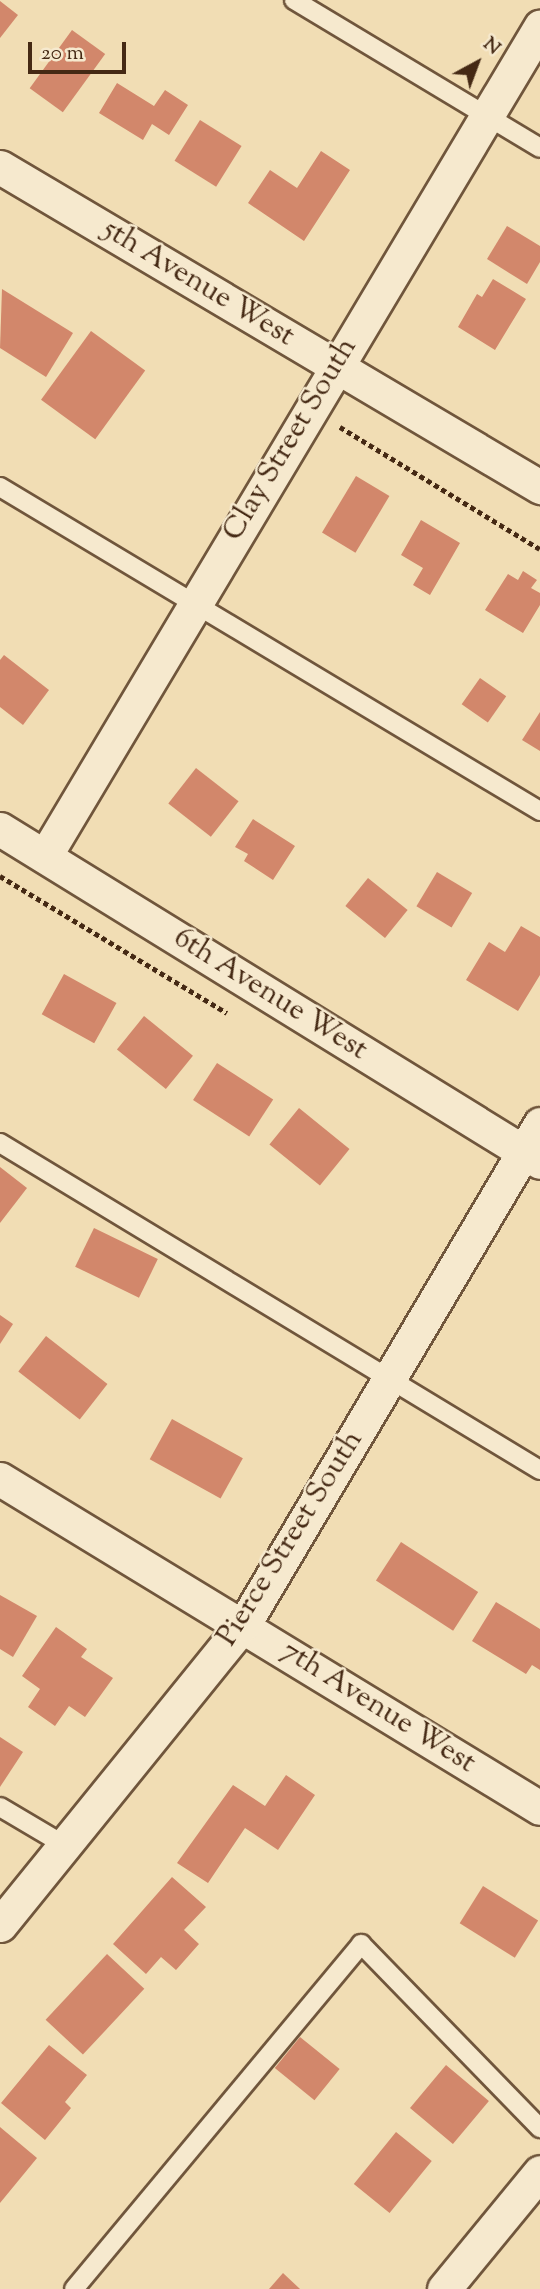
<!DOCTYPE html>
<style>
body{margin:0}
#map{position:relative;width:540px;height:2289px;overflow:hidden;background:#f1ddb4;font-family:"Sorts Mill Goudy",serif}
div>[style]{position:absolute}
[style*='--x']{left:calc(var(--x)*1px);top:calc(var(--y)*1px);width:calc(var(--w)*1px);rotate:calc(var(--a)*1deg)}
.building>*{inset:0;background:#d2876b;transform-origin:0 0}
.path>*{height:4.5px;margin-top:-2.25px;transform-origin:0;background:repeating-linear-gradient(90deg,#452914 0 5px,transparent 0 8.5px)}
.roads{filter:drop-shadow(2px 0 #70563c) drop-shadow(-2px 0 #70563c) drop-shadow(0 2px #70563c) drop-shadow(0 -2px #70563c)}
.lane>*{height:18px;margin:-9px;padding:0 9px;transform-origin:9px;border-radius:9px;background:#f6e9ce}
.street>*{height:33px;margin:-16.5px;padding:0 16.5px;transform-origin:16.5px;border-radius:16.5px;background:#f6e9ce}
span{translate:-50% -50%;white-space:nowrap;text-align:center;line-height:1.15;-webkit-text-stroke:5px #f6e9ce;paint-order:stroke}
.street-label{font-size:30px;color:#452914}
.north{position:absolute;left:442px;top:28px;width:70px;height:70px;-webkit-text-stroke:5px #f6e9ce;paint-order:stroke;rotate:41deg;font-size:19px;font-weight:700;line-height:28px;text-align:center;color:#452914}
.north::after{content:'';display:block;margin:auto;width:24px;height:32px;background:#452914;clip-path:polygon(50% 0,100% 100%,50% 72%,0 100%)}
.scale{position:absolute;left:28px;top:42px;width:98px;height:32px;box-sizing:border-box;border:4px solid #452914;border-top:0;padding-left:9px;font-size:21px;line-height:24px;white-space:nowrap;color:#452914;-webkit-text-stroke:5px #f6e9ce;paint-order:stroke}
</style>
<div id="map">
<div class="building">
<div style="clip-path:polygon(0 1px,18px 15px,0 38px)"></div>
<div style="left:72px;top:30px;width:41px;height:72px;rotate:36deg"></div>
<div style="clip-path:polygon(117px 83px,154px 106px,165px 90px,188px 105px,169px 135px,152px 124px,143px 140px,99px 113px)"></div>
<div style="left:200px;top:120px;width:49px;height:48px;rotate:32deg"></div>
<div style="clip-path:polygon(321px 151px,350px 170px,304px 241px,248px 203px,270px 170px,297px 188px)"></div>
<div style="clip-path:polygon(507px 226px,540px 246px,540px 262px,527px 284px,487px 259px)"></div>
<div style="clip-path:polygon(493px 279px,526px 299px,495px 350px,458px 327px,477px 294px,482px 297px)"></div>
<div style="clip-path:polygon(2px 289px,73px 333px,46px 377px,0 348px)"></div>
<div style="left:91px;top:331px;width:67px;height:85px;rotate:36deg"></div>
<div style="left:356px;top:476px;width:39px;height:66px;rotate:31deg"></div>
<div style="clip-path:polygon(421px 520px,460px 543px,430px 595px,413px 585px,423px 568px,401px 555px)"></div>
<div style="clip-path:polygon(523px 571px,537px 580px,531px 588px,540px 593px,540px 605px,523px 633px,485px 610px,508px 574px,518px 580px)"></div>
<div style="clip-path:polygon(4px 655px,49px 690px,23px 725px,0 707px,0 660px)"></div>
<div style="left:480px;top:678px;width:32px;height:32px;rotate:35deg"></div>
<div style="clip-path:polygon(540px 712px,540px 751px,522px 740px)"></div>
<div style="left:196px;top:768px;width:54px;height:45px;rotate:38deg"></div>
<div style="clip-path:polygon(253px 819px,295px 846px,273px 880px,244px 861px,248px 854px,235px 847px)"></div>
<div style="left:437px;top:872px;width:41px;height:40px;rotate:31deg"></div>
<div style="left:368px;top:878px;width:51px;height:36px;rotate:39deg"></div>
<div style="clip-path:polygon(521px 926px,540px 937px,540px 975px,518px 1011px,466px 980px,489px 942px,505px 952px)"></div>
<div style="left:64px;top:974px;width:60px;height:46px;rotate:29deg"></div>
<div style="left:144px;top:1016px;width:63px;height:43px;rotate:39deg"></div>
<div style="left:217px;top:1063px;width:67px;height:44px;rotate:33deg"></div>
<div style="left:299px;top:1108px;width:65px;height:47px;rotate:39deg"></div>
<div style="clip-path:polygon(0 1167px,27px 1188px,0 1223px)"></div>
<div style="left:94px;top:1228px;width:71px;height:43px;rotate:26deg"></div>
<div style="clip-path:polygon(0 1315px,13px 1324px,0 1344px)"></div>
<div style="left:46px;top:1336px;width:78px;height:45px;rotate:38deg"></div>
<div style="left:172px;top:1419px;width:81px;height:46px;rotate:29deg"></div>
<div style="left:401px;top:1542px;width:92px;height:46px;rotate:33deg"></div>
<div style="clip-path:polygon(0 1595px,37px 1616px,13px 1657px,0 1649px)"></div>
<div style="clip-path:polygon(496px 1602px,540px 1629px,540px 1670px,532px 1665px,526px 1674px,472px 1641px)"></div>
<div style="clip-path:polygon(56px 1627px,87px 1649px,81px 1657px,113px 1678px,85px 1717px,69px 1706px,55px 1726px,28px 1707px,40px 1689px,22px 1676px)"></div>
<div style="clip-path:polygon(0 1737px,23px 1752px,0 1787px)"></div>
<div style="clip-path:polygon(286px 1775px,315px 1795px,278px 1850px,245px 1828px,208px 1883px,177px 1863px,233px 1785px,265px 1806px)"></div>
<div style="clip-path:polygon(172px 1877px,206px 1907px,184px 1930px,199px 1944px,176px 1970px,161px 1957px,146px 1974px,113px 1944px)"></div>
<div style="left:483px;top:1886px;width:65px;height:44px;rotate:32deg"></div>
<div style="left:107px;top:1954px;width:51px;height:90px;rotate:43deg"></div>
<div style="left:300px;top:2037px;width:51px;height:40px;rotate:39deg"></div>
<div style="clip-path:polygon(49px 2045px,87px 2075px,65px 2102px,71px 2108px,45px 2140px,1px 2103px)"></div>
<div style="left:446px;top:2065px;width:56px;height:56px;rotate:40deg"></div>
<div style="clip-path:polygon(0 2127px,37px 2158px,0 2203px)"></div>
<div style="left:396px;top:2132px;width:46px;height:67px;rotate:39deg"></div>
<div style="clip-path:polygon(283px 2273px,300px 2289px,269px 2289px)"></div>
</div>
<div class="path">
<div style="--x:340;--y:427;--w:234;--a:31.4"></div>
<div style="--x:0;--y:876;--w:265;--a:31.1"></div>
</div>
<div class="roads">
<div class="lane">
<div style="--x:294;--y:0;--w:287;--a:31"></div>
<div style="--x:0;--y:487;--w:630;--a:30.96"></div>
<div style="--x:0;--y:1143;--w:631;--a:31.2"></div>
<div style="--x:0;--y:1807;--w:77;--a:30.6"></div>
<div style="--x:74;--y:2289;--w:449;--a:-50.2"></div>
<div style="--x:361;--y:1944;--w:257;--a:45.8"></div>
</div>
<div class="street">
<div style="--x:0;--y:167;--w:628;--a:30.65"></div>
<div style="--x:0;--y:829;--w:634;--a:31.66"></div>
<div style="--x:45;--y:856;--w:966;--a:-59.16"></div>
<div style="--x:0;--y:1479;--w:632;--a:31.35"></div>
<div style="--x:0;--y:1925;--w:387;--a:-51"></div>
<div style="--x:244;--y:1624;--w:581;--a:-59.37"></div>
<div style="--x:444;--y:2289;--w:151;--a:-50.6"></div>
</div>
</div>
<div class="street-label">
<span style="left:198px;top:284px;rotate:31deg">5th Avenue West</span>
<span style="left:291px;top:440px;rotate:-59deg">Clay Street South</span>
<span style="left:270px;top:995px;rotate:32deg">6th Avenue West</span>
<span style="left:291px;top:1539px;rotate:-58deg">Pierce Street South</span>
<span style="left:378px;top:1708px;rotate:32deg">7th Avenue West</span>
</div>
<div class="north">N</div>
<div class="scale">20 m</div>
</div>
